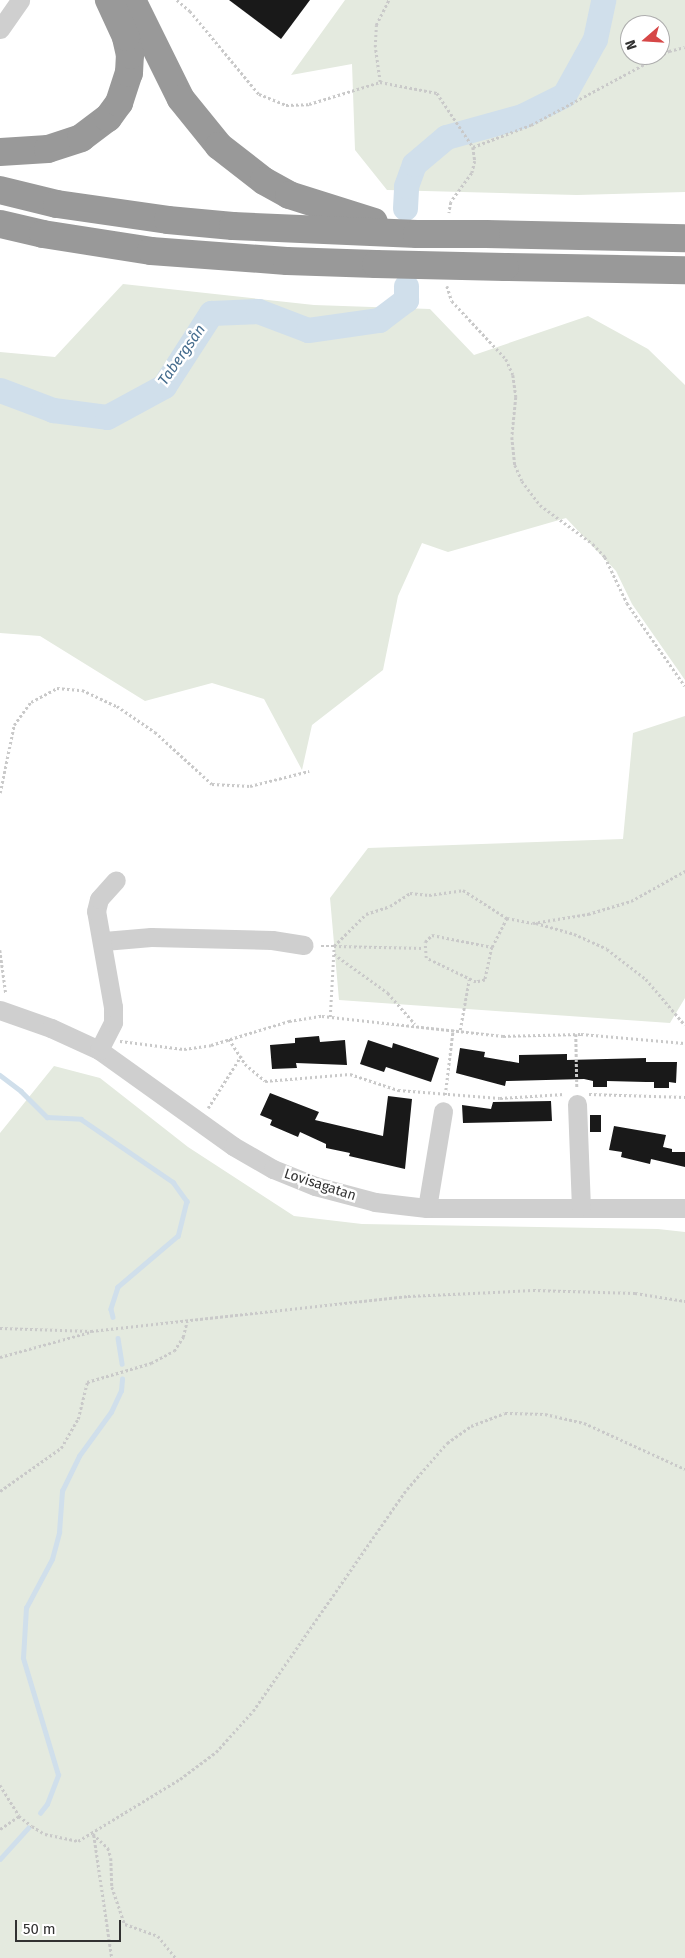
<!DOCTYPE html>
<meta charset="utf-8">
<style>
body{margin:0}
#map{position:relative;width:685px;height:1958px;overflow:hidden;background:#fff;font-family:"Fira Sans",sans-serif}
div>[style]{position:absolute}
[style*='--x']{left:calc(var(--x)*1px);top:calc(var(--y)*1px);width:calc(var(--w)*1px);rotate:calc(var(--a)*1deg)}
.green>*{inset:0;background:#e4eadf}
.stream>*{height:4.5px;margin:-2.25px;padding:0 2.25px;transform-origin:2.25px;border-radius:2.25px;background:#d0dfeb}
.river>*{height:25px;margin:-12.5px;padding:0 12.5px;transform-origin:12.5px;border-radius:12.5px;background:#d0dfeb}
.building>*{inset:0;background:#191919;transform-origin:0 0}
.path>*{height:2.5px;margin-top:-1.25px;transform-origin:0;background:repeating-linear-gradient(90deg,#c9c9c9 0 2.5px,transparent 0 5px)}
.minor>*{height:19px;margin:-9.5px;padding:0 9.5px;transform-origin:9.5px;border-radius:9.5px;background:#cfcfcf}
.highway>*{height:28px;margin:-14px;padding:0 14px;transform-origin:14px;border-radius:14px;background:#999}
.highway-bridge>*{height:28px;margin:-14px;padding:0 14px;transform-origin:14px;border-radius:14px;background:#999}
span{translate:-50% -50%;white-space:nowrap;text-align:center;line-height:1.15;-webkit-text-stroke:5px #fff;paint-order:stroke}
.street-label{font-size:14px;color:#323232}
.water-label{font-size:15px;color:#466d8e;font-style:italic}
.north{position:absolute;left:620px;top:15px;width:50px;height:50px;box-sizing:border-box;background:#fff;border:1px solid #adadad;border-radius:50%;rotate:251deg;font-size:14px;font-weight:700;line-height:20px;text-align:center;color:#323232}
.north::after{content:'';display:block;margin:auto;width:18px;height:22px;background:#d64747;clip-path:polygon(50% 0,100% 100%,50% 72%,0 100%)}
.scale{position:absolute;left:15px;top:1920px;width:106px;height:22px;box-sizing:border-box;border:2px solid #323232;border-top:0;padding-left:6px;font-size:15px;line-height:18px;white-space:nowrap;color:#323232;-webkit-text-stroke:4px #fff;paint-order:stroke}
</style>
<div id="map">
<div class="green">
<div style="clip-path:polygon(evenodd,345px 0,685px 0,685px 192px,577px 195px,387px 190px,355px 150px,352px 64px,291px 75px,345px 0,630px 25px,660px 25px,660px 55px,630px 55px,630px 25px)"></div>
<div style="clip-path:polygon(123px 284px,314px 305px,430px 309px,474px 355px,588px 316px,648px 349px,685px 385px,685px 680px,632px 604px,616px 571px,566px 518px,448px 552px,422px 543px,398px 596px,383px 670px,312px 725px,302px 770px,264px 699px,212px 683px,145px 701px,40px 636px,0 633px,0 352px,55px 357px)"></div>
<div style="clip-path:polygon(685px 716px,685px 998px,670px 1023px,339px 1000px,330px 898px,368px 848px,623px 839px,633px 733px)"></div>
<div style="clip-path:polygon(54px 1066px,100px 1078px,188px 1147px,294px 1216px,362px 1224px,658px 1229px,685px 1232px,685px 1958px,0 1958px,0 1133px)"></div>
</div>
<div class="stream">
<div style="--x:601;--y:0;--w:2;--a:63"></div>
<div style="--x:0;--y:1075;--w:26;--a:37"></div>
<div style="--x:21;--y:1091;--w:37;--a:45"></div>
<div style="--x:47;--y:1117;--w:34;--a:3"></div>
<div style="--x:81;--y:1119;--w:112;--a:34.4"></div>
<div style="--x:173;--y:1182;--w:24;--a:54"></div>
<div style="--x:187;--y:1201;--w:36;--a:104"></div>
<div style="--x:178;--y:1236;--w:79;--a:139.6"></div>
<div style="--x:118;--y:1287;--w:23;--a:108"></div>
<div style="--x:111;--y:1309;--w:8;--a:76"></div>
<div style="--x:118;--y:1338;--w:26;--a:81"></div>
<div style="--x:40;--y:1813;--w:11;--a:-52"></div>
<div style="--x:47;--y:1804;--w:31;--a:-69"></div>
<div style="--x:58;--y:1775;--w:122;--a:-106.7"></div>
<div style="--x:23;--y:1658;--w:50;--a:-86.6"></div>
<div style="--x:26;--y:1608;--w:55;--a:-62"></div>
<div style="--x:52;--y:1559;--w:28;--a:-75"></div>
<div style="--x:59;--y:1532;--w:41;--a:-85.8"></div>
<div style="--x:62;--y:1491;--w:39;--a:-64"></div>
<div style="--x:79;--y:1456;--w:54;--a:-54"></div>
<div style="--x:111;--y:1412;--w:23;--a:-65"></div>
<div style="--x:121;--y:1391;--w:12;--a:-85"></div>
<div style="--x:0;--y:1859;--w:42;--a:-47.9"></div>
</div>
<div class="river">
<div style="--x:405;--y:208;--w:22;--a:-87"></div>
<div style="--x:406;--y:186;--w:23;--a:-70"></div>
<div style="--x:414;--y:164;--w:42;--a:-40.2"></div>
<div style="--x:446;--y:137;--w:79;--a:-15.4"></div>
<div style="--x:522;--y:116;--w:47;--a:-26.6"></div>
<div style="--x:564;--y:95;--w:64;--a:-61"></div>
<div style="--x:595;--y:39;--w:40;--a:-78"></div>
<div style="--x:0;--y:390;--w:57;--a:20.7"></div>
<div style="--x:53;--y:410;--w:54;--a:7.4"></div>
<div style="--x:107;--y:417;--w:65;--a:-28.5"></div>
<div style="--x:164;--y:386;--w:87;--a:-57.2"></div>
<div style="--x:211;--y:313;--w:47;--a:-2.4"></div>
<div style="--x:258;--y:311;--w:53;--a:20.8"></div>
<div style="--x:308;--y:330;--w:72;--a:-8"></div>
<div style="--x:379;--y:320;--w:34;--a:-37"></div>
<div style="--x:406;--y:300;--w:14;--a:-90"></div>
</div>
<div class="building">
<div style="clip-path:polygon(229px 0,310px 0,281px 39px)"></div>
<div style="clip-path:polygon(319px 1036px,320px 1042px,345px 1040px,347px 1065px,296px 1063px,297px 1068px,272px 1069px,270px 1045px,295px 1043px,295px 1038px)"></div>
<div style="clip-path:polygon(368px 1040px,392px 1048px,393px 1043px,439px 1058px,431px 1082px,386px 1067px,384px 1072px,360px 1064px)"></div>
<div style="clip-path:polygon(460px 1048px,485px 1052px,484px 1057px,519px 1063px,519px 1055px,567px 1054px,567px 1060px,646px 1058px,646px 1062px,677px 1062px,676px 1083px,669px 1082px,669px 1088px,654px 1088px,654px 1082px,646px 1082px,607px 1081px,607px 1087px,593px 1087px,593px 1081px,584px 1079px,506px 1081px,505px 1086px,456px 1073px)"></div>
<div style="clip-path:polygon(270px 1093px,319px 1112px,315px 1120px,383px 1136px,388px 1096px,412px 1099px,405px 1169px,349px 1156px,350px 1153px,326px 1148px,326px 1144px,300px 1132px,298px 1137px,270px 1125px,272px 1120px,260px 1115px)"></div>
<div style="clip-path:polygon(551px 1101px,552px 1121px,463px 1123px,462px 1105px,491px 1109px,493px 1102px)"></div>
<div style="left:590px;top:1115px;width:11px;height:17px"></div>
<div style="clip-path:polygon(614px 1126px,666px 1135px,663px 1147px,672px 1149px,672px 1152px,685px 1152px,685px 1167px,651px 1159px,650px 1164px,621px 1157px,622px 1152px,609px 1150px)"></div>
</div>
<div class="path">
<div style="--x:177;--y:0;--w:17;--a:40"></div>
<div style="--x:190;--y:11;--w:108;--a:50.3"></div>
<div style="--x:259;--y:94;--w:29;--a:22"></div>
<div style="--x:286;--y:105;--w:23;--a:-2"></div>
<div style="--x:309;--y:104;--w:74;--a:-17.2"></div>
<div style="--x:380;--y:82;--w:58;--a:10.9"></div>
<div style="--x:437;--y:93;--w:65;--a:56.3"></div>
<div style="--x:473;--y:147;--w:14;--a:82"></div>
<div style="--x:475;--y:161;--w:12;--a:104"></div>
<div style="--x:472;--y:173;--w:36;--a:126"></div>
<div style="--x:451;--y:202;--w:11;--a:100"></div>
<div style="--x:380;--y:82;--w:35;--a:-98"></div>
<div style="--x:375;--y:47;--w:22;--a:-87"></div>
<div style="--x:376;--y:25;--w:28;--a:-63"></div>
<div style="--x:473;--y:147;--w:62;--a:-20.8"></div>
<div style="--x:531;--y:125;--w:157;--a:-28.2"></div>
<div style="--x:669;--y:51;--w:16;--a:-14"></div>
<div style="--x:447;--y:286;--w:16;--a:72"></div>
<div style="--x:452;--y:301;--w:79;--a:47"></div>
<div style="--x:506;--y:359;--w:17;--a:66"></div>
<div style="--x:513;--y:375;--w:22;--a:82"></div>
<div style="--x:516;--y:397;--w:40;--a:95.7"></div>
<div style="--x:512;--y:437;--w:28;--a:84"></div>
<div style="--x:515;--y:465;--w:17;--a:66"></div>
<div style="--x:522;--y:481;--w:30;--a:53"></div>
<div style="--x:540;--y:505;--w:66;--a:36.3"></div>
<div style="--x:593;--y:544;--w:18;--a:47"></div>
<div style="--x:605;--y:557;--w:51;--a:64.4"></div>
<div style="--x:627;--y:603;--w:101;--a:55.1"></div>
<div style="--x:0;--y:793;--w:69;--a:-78.4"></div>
<div style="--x:14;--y:725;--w:29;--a:-54"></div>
<div style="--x:31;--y:702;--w:30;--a:-28"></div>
<div style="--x:57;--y:688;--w:25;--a:5"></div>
<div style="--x:82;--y:690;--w:38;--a:25"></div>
<div style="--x:117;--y:706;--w:46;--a:34.4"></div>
<div style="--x:155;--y:732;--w:77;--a:42.4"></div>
<div style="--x:212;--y:784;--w:38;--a:3"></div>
<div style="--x:250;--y:786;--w:61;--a:-14.3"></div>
<div style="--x:536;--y:923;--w:40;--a:16"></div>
<div style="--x:574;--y:934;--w:36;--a:24"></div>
<div style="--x:607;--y:949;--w:49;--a:37.6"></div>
<div style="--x:646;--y:979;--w:60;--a:49.7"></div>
<div style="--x:432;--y:935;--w:61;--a:11.3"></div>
<div style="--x:492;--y:947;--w:34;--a:102"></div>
<div style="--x:485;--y:980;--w:9;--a:167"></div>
<div style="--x:476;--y:982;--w:55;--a:-154.4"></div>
<div style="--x:426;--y:958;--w:16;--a:-94"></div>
<div style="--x:425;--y:942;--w:10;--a:-45"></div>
<div style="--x:321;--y:946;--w:13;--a:0"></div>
<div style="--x:334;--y:946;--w:45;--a:-45"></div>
<div style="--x:366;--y:914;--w:25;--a:-18"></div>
<div style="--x:390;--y:906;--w:24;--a:-33"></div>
<div style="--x:410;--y:893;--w:19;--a:6"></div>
<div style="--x:429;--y:895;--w:34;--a:-8"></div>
<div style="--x:463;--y:890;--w:52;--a:32.5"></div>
<div style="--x:507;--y:918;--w:26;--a:11"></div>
<div style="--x:533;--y:923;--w:56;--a:-9.3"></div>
<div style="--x:588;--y:914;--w:45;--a:-16.8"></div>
<div style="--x:631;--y:901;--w:62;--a:-29.1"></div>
<div style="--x:492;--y:947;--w:33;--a:-63"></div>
<div style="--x:0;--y:950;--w:44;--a:82.2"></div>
<div style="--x:334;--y:954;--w:67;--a:35.8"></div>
<div style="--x:388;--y:993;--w:41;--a:48.9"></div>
<div style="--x:330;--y:1017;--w:71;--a:-86.8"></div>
<div style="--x:334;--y:946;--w:90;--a:1.3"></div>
<div style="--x:460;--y:1030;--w:51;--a:-79.8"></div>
<div style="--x:576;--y:1034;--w:54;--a:88.9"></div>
<div style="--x:229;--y:1039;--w:30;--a:57"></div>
<div style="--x:245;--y:1064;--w:26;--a:40"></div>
<div style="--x:265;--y:1081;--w:85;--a:-4.7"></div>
<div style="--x:350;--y:1074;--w:51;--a:18.4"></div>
<div style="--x:398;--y:1090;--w:102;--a:4.5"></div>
<div style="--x:500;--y:1098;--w:64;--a:-3.6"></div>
<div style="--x:120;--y:1041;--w:64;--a:7.1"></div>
<div style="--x:184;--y:1049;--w:27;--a:-8"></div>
<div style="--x:211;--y:1045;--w:82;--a:-17.1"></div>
<div style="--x:289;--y:1021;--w:33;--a:-9"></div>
<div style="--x:322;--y:1016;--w:182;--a:6.3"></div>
<div style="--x:503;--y:1036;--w:78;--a:-1.5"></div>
<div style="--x:581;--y:1034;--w:104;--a:4.9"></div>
<div style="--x:589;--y:1094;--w:96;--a:1.8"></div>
<div style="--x:445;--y:1095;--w:66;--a:-83.1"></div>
<div style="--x:208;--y:1108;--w:62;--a:-57.6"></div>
<div style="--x:0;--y:1328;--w:91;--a:1.9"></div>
<div style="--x:91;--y:1331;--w:319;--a:-6.3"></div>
<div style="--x:408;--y:1296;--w:125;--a:-2.7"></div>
<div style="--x:533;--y:1290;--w:102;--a:1.7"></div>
<div style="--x:635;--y:1293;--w:51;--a:9.1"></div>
<div style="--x:0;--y:1357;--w:93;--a:-15.5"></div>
<div style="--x:0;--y:1491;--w:75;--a:-35.2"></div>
<div style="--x:61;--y:1448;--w:34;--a:-60"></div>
<div style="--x:78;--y:1419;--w:38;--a:-76"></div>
<div style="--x:87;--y:1382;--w:67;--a:-16.5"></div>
<div style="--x:151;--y:1363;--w:26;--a:-28"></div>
<div style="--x:174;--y:1351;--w:17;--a:-57"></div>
<div style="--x:183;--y:1337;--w:16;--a:-76"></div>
<div style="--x:0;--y:1785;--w:36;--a:58"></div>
<div style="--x:19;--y:1816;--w:16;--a:38"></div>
<div style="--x:32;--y:1826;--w:15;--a:32"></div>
<div style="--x:45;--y:1834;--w:34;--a:12"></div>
<div style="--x:78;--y:1841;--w:119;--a:-31.3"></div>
<div style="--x:180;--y:1779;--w:45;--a:-36.9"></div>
<div style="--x:216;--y:1752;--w:55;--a:-47.9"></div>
<div style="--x:253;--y:1711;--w:270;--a:-55.3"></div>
<div style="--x:407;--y:1489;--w:61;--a:-49"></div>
<div style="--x:447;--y:1443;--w:29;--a:-35"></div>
<div style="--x:471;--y:1426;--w:36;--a:-21"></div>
<div style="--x:505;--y:1413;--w:40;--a:1.4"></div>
<div style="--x:545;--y:1414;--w:40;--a:13"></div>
<div style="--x:584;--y:1423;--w:111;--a:24.5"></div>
<div style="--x:0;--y:1829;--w:23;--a:-34"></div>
<div style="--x:93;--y:1834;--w:21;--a:43"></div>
<div style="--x:108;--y:1848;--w:10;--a:73"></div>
<div style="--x:111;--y:1858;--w:29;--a:88"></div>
<div style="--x:112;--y:1887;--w:39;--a:71"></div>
<div style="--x:125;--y:1924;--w:35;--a:20"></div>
<div style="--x:158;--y:1936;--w:28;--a:51"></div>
<div style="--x:94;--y:1835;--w:124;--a:81.7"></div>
</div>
<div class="minor">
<div style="--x:0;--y:29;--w:35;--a:-55"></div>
<div style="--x:104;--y:941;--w:47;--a:-4.9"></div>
<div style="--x:151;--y:937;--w:121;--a:1.4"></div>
<div style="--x:272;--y:940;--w:32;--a:9"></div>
<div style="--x:0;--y:1010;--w:54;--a:19.4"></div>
<div style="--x:51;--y:1028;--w:53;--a:24.6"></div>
<div style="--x:99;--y:1050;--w:165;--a:35.6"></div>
<div style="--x:233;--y:1146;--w:46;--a:29.9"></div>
<div style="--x:273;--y:1169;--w:45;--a:22"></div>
<div style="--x:315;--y:1186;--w:62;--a:14.9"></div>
<div style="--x:375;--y:1202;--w:52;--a:6.6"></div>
<div style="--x:427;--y:1208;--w:258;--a:0"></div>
<div style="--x:99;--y:1050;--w:31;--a:-63"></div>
<div style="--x:113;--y:1022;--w:15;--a:-90"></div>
<div style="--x:113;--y:1007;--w:97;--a:-100"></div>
<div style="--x:96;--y:911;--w:12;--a:-76"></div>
<div style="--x:99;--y:899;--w:25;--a:-48"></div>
<div style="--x:577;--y:1104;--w:102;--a:87.8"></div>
<div style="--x:427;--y:1208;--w:98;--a:-80.6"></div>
</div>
<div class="highway">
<div style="--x:132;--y:0;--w:110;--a:63.7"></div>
<div style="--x:181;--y:99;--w:60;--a:51"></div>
<div style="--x:219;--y:146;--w:57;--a:37.9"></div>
<div style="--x:264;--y:181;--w:29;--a:29"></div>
<div style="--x:289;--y:195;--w:89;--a:17.6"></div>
<div style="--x:0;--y:152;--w:48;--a:-3.6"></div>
<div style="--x:48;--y:149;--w:35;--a:-18"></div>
<div style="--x:81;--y:138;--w:34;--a:-37"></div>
<div style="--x:108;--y:118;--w:19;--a:-54"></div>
<div style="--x:119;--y:103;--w:32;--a:-72"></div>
<div style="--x:129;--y:73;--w:18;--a:-87"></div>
<div style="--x:130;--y:55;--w:18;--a:-103"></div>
<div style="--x:126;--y:37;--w:41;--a:-114.7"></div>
<div style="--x:0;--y:190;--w:59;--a:13.8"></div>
<div style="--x:57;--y:204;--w:112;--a:8.2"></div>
<div style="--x:168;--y:220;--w:65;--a:5.3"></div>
<div style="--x:233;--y:226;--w:184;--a:2.5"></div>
<div style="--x:0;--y:224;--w:44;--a:13.1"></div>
<div style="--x:43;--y:234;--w:109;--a:8.9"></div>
<div style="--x:151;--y:251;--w:136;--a:4.2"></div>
<div style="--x:287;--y:261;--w:89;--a:1.9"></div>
<div style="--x:486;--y:234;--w:199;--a:1.2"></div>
<div style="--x:505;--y:267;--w:180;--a:1"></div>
</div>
<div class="highway-bridge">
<div style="--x:417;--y:234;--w:69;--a:0"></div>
<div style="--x:376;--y:264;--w:129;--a:1.3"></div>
</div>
<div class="street-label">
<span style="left:320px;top:1185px;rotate:18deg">Lovisagatan</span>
</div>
<div class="water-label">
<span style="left:182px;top:355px;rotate:-55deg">Tabergsån</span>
</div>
<div class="north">N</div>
<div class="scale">50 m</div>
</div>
